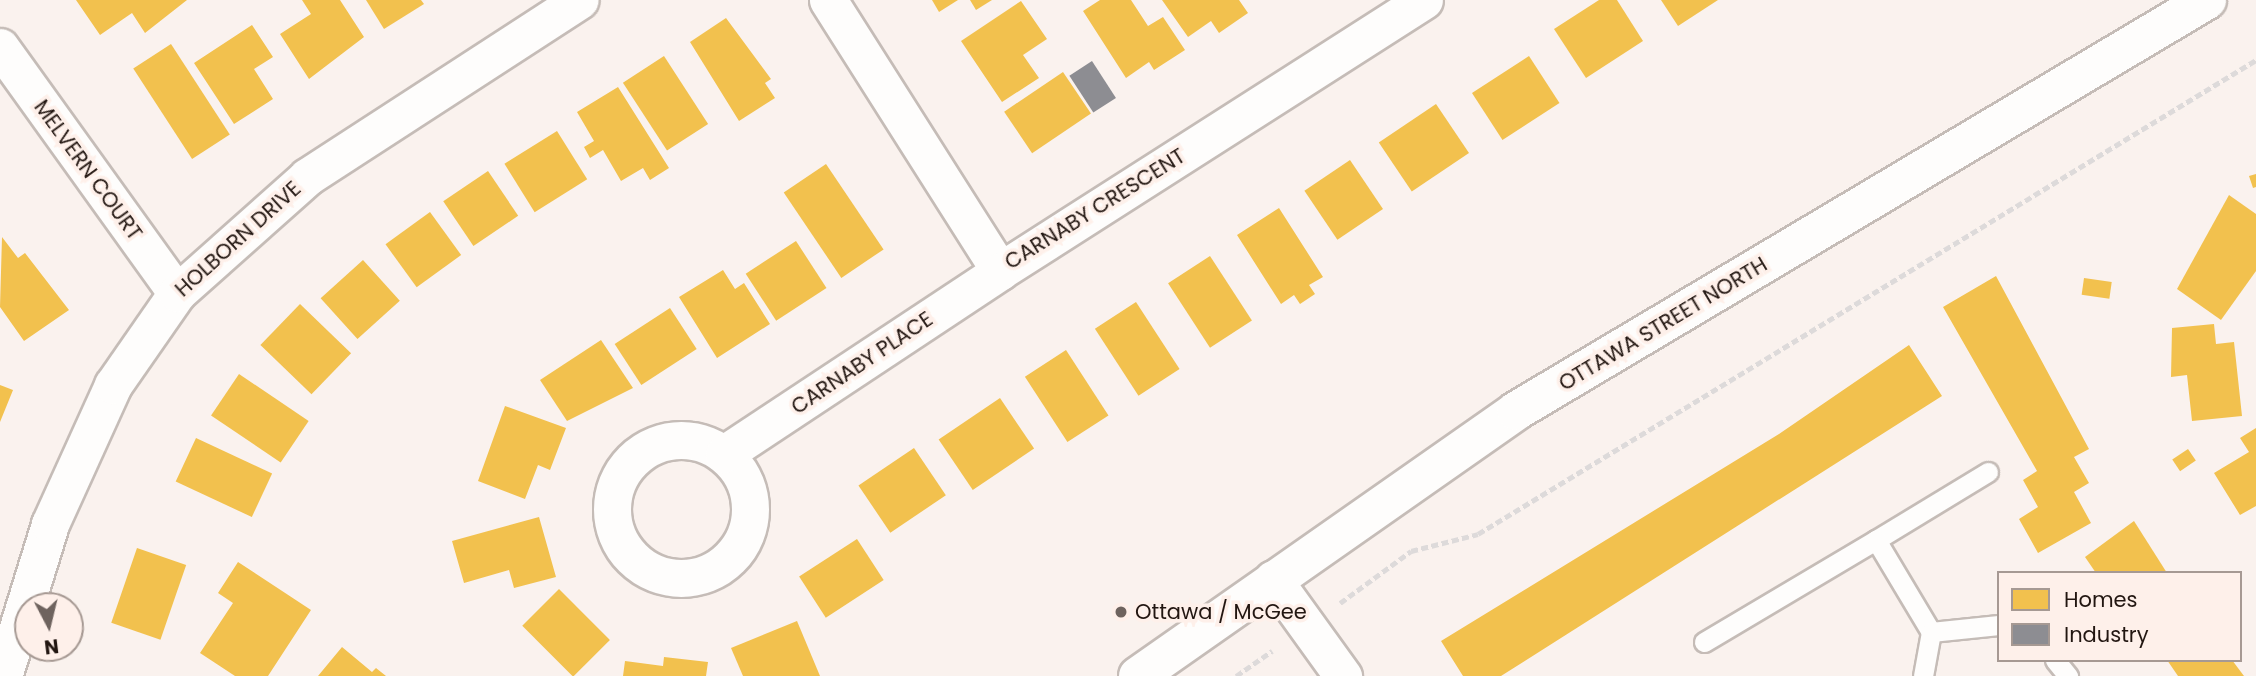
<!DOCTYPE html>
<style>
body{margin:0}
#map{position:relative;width:2256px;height:676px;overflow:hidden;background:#faf2ee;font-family:Poppins,sans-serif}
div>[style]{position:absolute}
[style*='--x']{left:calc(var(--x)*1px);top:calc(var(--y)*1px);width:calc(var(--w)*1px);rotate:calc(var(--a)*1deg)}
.homes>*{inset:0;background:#f2c14e;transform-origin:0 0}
.industry>*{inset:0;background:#8d8d92;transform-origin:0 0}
.path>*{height:4.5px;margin-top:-2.25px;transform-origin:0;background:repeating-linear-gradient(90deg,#dddada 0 7px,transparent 0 10.5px)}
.roads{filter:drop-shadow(2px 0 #c5bcb7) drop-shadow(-2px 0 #c5bcb7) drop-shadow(0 2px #c5bcb7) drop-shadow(0 -2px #c5bcb7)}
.service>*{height:19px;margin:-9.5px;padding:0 9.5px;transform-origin:9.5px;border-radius:9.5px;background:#fefdfc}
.minor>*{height:37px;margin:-18.5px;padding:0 18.5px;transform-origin:18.5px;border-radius:18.5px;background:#fefdfc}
.minor>.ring{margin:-18.5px;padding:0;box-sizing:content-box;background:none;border:37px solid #fefdfc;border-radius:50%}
.secondary>*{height:38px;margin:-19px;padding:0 19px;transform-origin:19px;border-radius:19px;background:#fefdfc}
.dots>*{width:19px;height:19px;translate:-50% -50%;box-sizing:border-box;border:4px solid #fef0ea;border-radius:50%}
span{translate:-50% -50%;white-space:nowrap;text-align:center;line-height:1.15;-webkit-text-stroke:7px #fef0ea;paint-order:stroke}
.street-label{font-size:21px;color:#221611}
.poi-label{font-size:21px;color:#221611}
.left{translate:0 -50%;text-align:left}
.legend{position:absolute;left:1997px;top:571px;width:245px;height:91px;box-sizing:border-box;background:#fef0ea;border:2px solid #a69993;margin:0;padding:9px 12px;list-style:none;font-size:21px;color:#221611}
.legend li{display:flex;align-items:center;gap:14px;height:35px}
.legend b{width:35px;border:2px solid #a69993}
.north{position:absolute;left:14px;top:592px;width:70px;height:70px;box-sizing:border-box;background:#fef0ea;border:2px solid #a69993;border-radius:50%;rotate:173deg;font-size:19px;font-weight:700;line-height:28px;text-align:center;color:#221611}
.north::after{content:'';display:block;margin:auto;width:24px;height:32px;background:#6e635e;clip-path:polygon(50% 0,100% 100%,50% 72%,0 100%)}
</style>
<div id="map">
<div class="homes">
<div style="clip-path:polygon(76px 0,187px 0,145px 33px,132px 13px,100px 35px)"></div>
<div style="clip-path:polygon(302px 0,340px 0,364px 37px,309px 79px,280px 34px,311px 14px)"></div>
<div style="clip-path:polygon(366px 0,421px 0,424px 4px,384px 29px)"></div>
<div style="clip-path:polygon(932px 0,958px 0,939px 12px)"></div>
<div style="clip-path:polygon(970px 0,992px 0,976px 10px)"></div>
<div style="clip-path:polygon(1100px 0,1131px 0,1148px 26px,1163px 17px,1185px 50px,1154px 70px,1149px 62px,1126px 78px,1083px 11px)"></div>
<div style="clip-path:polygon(1162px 0,1239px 0,1248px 13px,1219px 33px,1211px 21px,1188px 37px)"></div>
<div style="clip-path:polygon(1599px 0,1617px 0,1643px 41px,1586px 78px,1554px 29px)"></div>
<div style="clip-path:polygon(1661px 0,1718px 0,1678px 26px)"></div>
<div style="clip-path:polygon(1021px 1px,1047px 39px,1023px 55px,1039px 78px,1002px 102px,961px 41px)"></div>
<div style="clip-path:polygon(726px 18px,771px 79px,765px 83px,775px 98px,739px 121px,690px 42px)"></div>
<div style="clip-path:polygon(252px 25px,273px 57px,254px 69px,273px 99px,234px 124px,194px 63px)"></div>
<div style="left:171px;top:44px;width:108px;height:45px;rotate:57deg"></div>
<div style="left:664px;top:56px;width:81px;height:49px;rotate:57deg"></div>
<div style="left:1529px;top:56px;width:56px;height:68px;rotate:57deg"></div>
<div style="left:1063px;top:72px;width:50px;height:71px;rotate:56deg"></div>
<div style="clip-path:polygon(618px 87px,669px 168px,650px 180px,643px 168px,621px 181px,603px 150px,590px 158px,584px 147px,594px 141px,577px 112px)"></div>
<div style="left:1436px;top:104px;width:59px;height:69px;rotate:56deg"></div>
<div style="left:557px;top:131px;width:57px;height:62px;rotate:58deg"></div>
<div style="left:1350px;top:160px;width:59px;height:55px;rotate:56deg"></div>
<div style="left:826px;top:164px;width:103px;height:51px;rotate:56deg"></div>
<div style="left:488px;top:171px;width:54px;height:54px;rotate:56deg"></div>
<div style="clip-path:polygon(2256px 174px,2256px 187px,2253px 188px,2249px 176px)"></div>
<div style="clip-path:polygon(2229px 195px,2256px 214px,2256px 271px,2221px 320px,2177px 289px)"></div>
<div style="clip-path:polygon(1279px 208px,1323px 277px,1309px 285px,1315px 294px,1300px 304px,1294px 295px,1281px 304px,1237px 235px)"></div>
<div style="left:430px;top:212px;width:53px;height:55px;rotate:54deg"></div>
<div style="clip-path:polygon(2px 237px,18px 258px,25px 253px,69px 310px,24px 341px,0 307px)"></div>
<div style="left:796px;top:241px;width:56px;height:60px;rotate:57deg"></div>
<div style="left:1210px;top:256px;width:77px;height:50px;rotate:57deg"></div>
<div style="left:363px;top:260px;width:55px;height:57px;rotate:48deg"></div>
<div style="clip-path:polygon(723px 270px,735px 289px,744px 283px,770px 324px,717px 358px,679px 297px)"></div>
<div style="clip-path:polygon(1996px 276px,2089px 449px,2074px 457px,2089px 483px,2074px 492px,2091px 523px,2038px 553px,2019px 519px,2038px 507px,2023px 480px,2037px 471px,1943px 307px)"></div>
<div style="left:2084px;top:278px;width:28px;height:17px;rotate:8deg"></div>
<div style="left:1136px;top:302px;width:80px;height:49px;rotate:57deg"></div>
<div style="left:300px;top:304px;width:71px;height:57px;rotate:44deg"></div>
<div style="left:670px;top:308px;width:49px;height:66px;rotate:57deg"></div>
<div style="clip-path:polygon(2214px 324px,2216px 344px,2234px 342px,2242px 416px,2192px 421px,2187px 375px,2171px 377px,2172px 328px)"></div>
<div style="clip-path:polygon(601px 340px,633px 388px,567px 421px,540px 380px)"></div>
<div style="clip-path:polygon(1909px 345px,1942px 396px,1501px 676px,1463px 676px,1441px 641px,1779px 434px)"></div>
<div style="left:1066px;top:350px;width:78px;height:49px;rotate:57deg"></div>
<div style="left:239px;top:374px;width:84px;height:50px;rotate:34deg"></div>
<div style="clip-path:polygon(0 385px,13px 390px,0 422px)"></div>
<div style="left:1000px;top:398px;width:61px;height:74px;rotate:56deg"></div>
<div style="clip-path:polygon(505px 406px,566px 428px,550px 470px,538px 465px,525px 499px,478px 481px)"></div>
<div style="clip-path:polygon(2256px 428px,2256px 506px,2240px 515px,2214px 473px,2249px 452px,2240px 438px)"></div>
<div style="left:196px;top:438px;width:84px;height:48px;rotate:25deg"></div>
<div style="left:914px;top:448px;width:57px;height:67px;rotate:56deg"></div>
<div style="left:2188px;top:449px;width:14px;height:19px;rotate:56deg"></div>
<div style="clip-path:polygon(539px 517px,556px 577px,514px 588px,509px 570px,464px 583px,452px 541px)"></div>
<div style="clip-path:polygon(2134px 521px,2167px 573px,2096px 573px,2085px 557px)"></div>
<div style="left:857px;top:539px;width:49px;height:69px;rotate:57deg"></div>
<div style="left:137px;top:548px;width:52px;height:79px;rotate:19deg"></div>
<div style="clip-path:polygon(238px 562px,311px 610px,268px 676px,235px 676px,200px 653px,233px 603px,218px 593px)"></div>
<div style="left:559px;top:589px;width:72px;height:52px;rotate:45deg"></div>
<div style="clip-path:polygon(797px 621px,820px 676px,743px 676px,731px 648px)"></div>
<div style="clip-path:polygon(342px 647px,372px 672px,376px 668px,386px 676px,318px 676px)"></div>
<div style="clip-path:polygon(664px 657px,708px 662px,706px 676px,623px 676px,625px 661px,663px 666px)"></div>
<div style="clip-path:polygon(2167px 660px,2232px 660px,2244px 676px,2178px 676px)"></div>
</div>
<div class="industry">
<div style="left:1092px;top:61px;width:44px;height:27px;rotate:57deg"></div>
</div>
<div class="path">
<div style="--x:1340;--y:603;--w:88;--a:-36.2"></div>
<div style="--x:1411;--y:551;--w:69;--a:-14.2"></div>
<div style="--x:1478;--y:534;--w:911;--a:-31.35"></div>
<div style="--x:1236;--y:676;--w:44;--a:-34.8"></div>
</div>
<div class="roads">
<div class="service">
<div style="--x:1876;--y:540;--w:131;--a:-31.3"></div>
<div style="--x:1704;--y:642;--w:200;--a:-30.7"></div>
<div style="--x:1876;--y:540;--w:107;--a:59.1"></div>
<div style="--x:2055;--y:660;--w:21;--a:51"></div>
<div style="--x:1923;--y:676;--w:45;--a:-79.7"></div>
<div style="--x:1931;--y:632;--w:68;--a:-5.9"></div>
</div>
<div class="minor">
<div style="--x:828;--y:0;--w:321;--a:57.6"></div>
<div style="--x:1000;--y:271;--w:503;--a:-32.58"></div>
<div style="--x:0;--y:47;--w:303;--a:54.3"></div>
<div class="ring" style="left:612px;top:440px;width:101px;height:101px"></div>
<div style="--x:724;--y:454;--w:331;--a:-33.5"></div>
<div style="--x:1273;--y:579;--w:120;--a:54.2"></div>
<div style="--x:4;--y:673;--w:156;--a:-72.8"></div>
<div style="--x:50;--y:524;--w:153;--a:-65.6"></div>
<div style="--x:113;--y:385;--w:112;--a:-55.2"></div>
<div style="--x:177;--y:293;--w:174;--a:-41.7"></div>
<div style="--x:307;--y:177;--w:325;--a:-33"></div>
</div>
<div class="secondary">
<div style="--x:1138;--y:676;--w:462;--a:-35"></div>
<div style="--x:1516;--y:411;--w:804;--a:-30.74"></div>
</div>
</div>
<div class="dots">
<div style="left:1121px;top:612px;background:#6e635e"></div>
</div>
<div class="street-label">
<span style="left:88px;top:170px;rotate:54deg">MELVERN COURT</span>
<span style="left:1095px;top:209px;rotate:-32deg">CARNABY CRESCENT</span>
<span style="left:238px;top:239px;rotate:-42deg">HOLBORN DRIVE</span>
<span style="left:1663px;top:324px;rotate:-31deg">OTTAWA STREET NORTH</span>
<span style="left:862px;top:363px;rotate:-34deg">CARNABY PLACE</span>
</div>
<div class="poi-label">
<span class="left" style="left:1135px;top:612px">Ottawa / McGee</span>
</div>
<ul class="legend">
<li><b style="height:19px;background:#f2c14e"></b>Homes</li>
<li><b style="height:19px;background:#8d8d92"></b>Industry</li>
</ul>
<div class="north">N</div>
</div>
